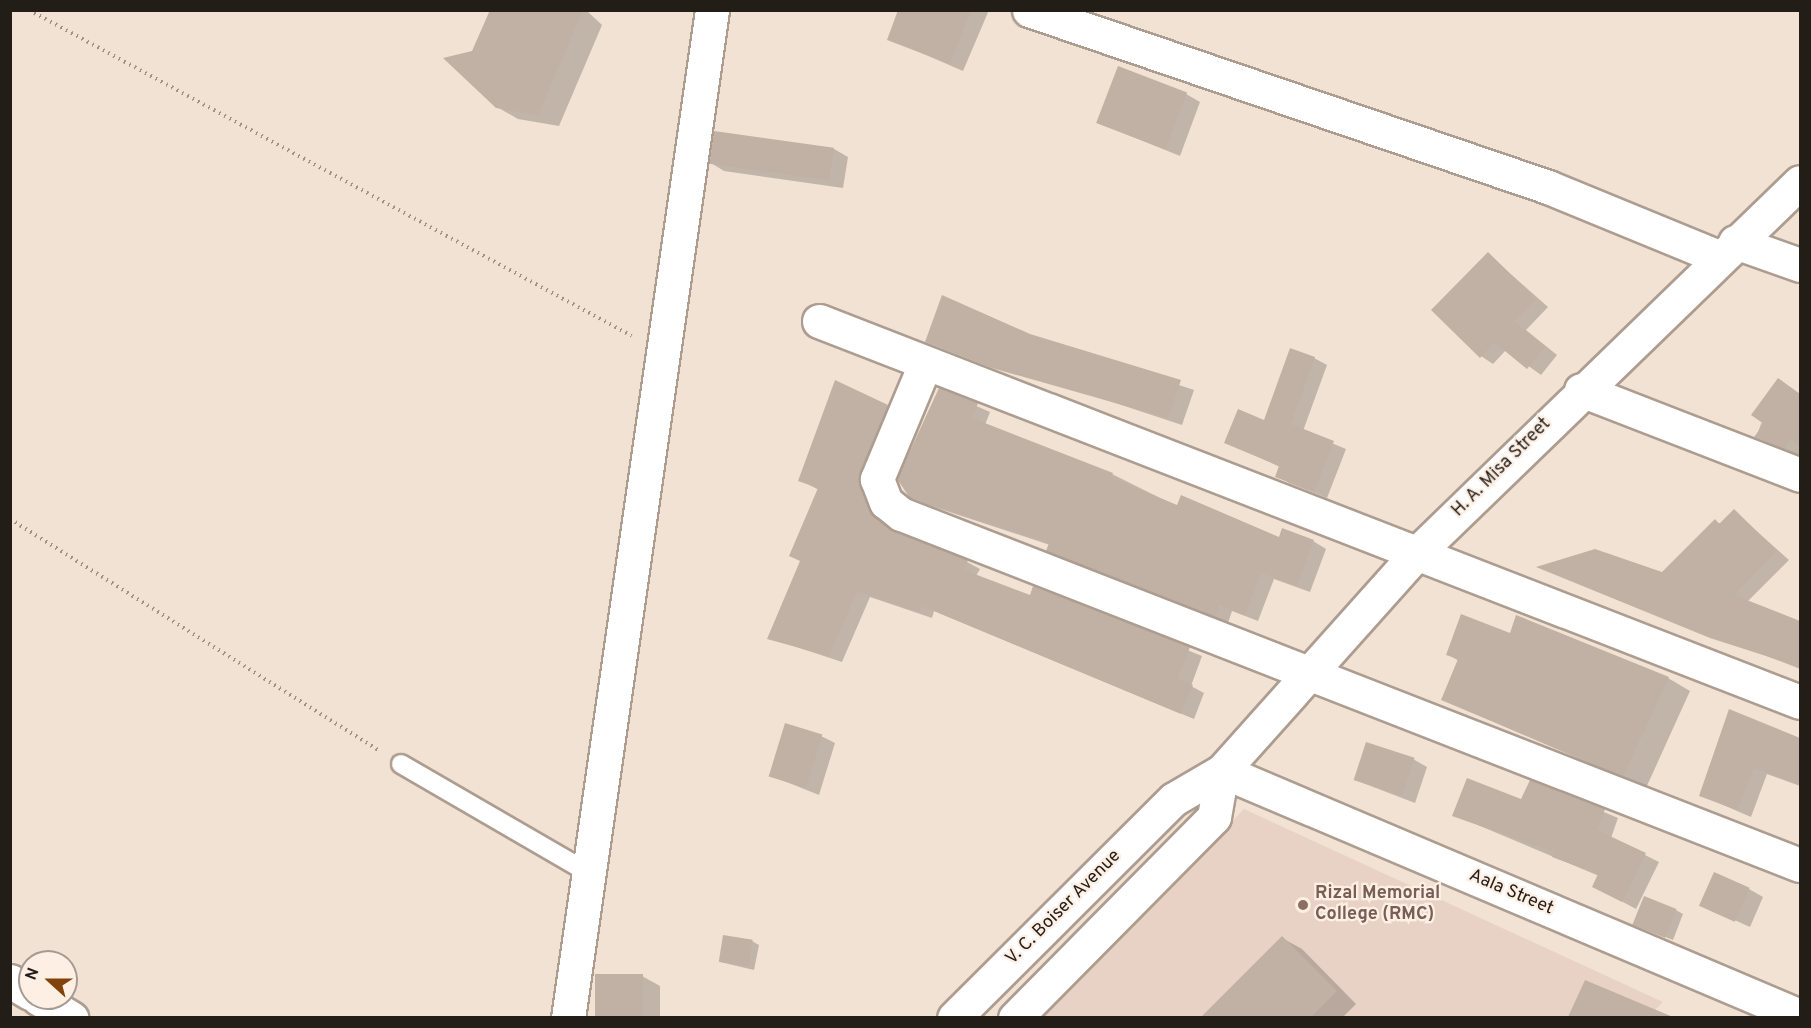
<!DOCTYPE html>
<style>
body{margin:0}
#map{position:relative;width:1811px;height:1028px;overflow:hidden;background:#f2e2d3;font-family:Overpass,sans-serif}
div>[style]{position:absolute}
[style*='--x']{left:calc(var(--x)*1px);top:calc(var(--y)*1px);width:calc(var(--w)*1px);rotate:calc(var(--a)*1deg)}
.education>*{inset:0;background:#e8d2c5}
.shadow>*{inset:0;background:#0003}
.building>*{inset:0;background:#c1b1a4;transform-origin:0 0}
.path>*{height:4px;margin-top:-2px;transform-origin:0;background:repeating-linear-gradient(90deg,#9e9287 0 1.5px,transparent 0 6px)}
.roads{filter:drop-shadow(2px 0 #ad9d90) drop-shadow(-2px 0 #ad9d90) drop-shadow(0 2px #ad9d90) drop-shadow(0 -2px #ad9d90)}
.lane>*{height:18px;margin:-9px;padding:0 9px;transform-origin:9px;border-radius:9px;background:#fff}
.street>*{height:33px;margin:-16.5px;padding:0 16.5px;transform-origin:16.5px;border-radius:16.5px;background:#fff}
.secondary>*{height:33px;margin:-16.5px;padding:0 16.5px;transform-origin:16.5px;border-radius:16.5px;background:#fff}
.dots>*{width:16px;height:16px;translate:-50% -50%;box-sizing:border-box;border:3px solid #fdefe4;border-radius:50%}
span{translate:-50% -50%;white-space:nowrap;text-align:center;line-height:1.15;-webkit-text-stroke:4.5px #fdefe4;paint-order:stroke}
.street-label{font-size:18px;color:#231d18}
.education-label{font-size:18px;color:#785e54;font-weight:700}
.left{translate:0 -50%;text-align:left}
.frame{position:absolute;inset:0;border:12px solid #231d18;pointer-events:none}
.north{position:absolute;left:18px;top:950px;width:60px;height:60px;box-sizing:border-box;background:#fdefe4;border:2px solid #a69b92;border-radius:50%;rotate:291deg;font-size:16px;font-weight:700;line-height:24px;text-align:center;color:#231d18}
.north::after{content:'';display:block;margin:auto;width:21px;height:27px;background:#83420a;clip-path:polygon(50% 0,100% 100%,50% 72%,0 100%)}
</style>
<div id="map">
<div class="education">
<div style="clip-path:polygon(1244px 809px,1663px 1002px,1647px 1018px,1043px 1018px)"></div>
</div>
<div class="shadow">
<div style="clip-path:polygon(491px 10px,586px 10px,602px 25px,559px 126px,518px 119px,497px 107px,473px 53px)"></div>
<div style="clip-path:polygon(933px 10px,989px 10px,963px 71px,889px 39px)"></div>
<div style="clip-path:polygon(1186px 94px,1200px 102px,1180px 156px,1099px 123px)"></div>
<div style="clip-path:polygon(715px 132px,834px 149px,848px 157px,843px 188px,724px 171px,711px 163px)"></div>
<div style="clip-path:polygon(1488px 254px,1548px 307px,1526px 330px,1557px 355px,1541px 375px,1506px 350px,1493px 364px,1481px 356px)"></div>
<div style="clip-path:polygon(1030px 336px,1194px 390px,1182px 425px,927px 341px)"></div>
<div style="clip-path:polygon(1314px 358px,1327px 365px,1303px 431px,1346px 449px,1327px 498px,1289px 483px,1277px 476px,1280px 467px,1226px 442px,1265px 422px)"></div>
<div style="clip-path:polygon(1778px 380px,1800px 394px,1800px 456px,1756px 437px)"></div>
<div style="clip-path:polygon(940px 390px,990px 412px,985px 425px,1112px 474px,1178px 507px,1280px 539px,1313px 541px,1326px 549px,1310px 592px,1274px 579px,1258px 621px,1232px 611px,1228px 623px,1059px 556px,1050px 545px,925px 504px,912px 496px)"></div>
<div style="clip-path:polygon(887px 406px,899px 413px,872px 480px,887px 525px,967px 562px,980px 569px,976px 576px,1031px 597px,1034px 588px,1202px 656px,1191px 686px,1204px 693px,1194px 719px,934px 611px,932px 618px,870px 597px,842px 662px,769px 638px,801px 562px,819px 490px,800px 480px)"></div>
<div style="clip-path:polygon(1734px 511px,1789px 560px,1747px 602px,1800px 624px,1800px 669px,1540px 567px,1662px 574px,1715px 521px,1721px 524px)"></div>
<div style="clip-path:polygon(1510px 635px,1668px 678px,1690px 691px,1646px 788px,1443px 700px,1459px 661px,1447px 654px)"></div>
<div style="clip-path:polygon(1730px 711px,1800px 739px,1800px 786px,1767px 774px,1751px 817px,1700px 795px)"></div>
<div style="clip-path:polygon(821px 736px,835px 743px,819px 795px,769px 775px)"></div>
<div style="clip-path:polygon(1413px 759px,1427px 767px,1415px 803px,1355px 780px)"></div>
<div style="clip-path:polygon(1530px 781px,1618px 818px,1611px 838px,1659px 862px,1636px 909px,1608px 894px,1599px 876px,1454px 815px,1522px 801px)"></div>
<div style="clip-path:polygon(1749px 889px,1763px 897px,1750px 927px,1701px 905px)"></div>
<div style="clip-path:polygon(1676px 910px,1683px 914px,1673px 940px,1642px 928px)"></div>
<div style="clip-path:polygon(1282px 938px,1302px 949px,1356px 1004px,1342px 1018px,1203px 1018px)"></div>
<div style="clip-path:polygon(752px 941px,759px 945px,754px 970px,720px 962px)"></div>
<div style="clip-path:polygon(597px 976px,642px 976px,660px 986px,660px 1018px,596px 1018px)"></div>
<div style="clip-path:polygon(1586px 982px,1648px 1011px,1645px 1018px,1570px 1018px)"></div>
</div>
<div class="building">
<div style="clip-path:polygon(490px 10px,583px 10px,538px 115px,496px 108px,443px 58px,472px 51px)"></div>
<div style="clip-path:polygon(898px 10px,971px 10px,950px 64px,887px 40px)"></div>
<div style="left:1118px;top:66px;width:74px;height:61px;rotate:21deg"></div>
<div style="left:714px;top:131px;width:121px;height:33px;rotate:8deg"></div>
<div style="clip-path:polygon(1488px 252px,1536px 299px,1514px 321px,1545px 347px,1527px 369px,1494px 342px,1480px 358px,1431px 310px)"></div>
<div style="clip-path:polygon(942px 295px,1030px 334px,1181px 380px,1168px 418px,992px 368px,925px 342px)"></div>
<div style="clip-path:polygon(1290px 348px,1315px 357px,1291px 424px,1334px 441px,1314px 492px,1275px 477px,1279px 466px,1224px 443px,1238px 409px,1264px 420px)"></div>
<div style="clip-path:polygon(1778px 378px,1800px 394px,1800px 446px,1790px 439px,1784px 449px,1754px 437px,1764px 424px,1751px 415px)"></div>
<div style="clip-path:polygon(835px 380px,888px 405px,860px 473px,874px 517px,894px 531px,968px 560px,964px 570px,1030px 595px,1033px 586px,1190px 647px,1178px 679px,1193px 685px,1181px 714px,922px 606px,919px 612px,857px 591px,829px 656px,767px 639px,800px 561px,789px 556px,818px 488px,798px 481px)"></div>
<div style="clip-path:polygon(939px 388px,978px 403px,972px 418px,1113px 473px,1111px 477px,1177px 505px,1181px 495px,1279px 537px,1282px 528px,1314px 540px,1297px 586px,1261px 573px,1245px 615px,1219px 605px,1215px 617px,1046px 551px,1049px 543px,910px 498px,897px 479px)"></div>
<div style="clip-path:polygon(1734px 509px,1777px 551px,1734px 595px,1800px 621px,1800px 667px,1710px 638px,1536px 567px,1595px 549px,1662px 572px,1715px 519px,1719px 524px)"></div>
<div style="clip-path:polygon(1461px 614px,1510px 633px,1516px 615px,1669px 677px,1623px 776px,1441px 700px,1458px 659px,1446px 655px)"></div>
<div style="clip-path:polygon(1729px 709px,1800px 738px,1800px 785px,1754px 768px,1737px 810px,1699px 796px)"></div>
<div style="left:785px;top:723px;width:39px;height:56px;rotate:17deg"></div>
<div style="left:1366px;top:742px;width:51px;height:40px;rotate:18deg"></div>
<div style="clip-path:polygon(1467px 778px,1521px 799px,1530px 780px,1605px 809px,1597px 830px,1646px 853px,1622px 902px,1592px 887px,1598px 874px,1552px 857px,1554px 852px,1452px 816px)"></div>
<div style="left:1714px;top:872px;width:39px;height:37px;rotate:24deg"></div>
<div style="left:1644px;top:896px;width:35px;height:31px;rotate:22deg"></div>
<div style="left:723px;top:935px;width:30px;height:27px;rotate:9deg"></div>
<div style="clip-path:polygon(1282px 936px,1337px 991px,1311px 1017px,1201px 1017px)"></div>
<div style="left:595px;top:974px;width:48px;height:43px"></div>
<div style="clip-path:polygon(1585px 980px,1673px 1017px,1568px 1017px)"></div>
</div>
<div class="path">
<div style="--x:29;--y:10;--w:685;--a:28.4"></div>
<div style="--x:10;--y:519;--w:437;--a:32.1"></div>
</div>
<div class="roads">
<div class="lane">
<div style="--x:401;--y:764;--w:217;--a:30.1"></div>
</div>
<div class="street">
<div style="--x:1029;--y:10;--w:548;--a:18.83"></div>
<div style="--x:1548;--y:187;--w:185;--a:22.3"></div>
<div style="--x:1735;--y:242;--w:69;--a:19.5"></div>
<div style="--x:819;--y:321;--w:1052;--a:21.23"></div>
<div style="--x:925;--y:364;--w:125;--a:112.7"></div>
<div style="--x:877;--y:479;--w:25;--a:69"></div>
<div style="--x:886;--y:502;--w:19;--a:39"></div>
<div style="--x:901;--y:514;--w:965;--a:21.33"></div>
<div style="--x:1581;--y:390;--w:235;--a:21.2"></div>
<div style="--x:1222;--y:771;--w:628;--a:22.97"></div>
<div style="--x:10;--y:981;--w:23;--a:31"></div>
<div style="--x:38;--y:998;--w:39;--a:31"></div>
<div style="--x:568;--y:1018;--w:1018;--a:-81.87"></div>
</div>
<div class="secondary">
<div style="--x:954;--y:1018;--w:310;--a:-44.9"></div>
<div style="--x:1174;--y:799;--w:56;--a:-30.3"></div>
<div style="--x:1222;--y:771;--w:292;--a:-48.2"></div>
<div style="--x:1417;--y:553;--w:533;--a:-44.09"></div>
<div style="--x:1015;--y:1018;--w:283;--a:-45.3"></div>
<div style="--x:1214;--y:817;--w:47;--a:-80.1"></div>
</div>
</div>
<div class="dots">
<div style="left:1303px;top:905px;background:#8d6e63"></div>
</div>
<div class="street-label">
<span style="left:1502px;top:468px;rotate:-45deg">H. A. Misa Street</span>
<span style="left:1511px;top:893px;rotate:23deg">Aala Street</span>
<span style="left:1064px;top:908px;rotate:-45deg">V. C. Boiser Avenue</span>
</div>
<div class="education-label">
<span class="left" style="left:1315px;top:905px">Rizal Memorial<br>College (RMC)</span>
</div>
<div class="frame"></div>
<div class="north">N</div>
</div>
